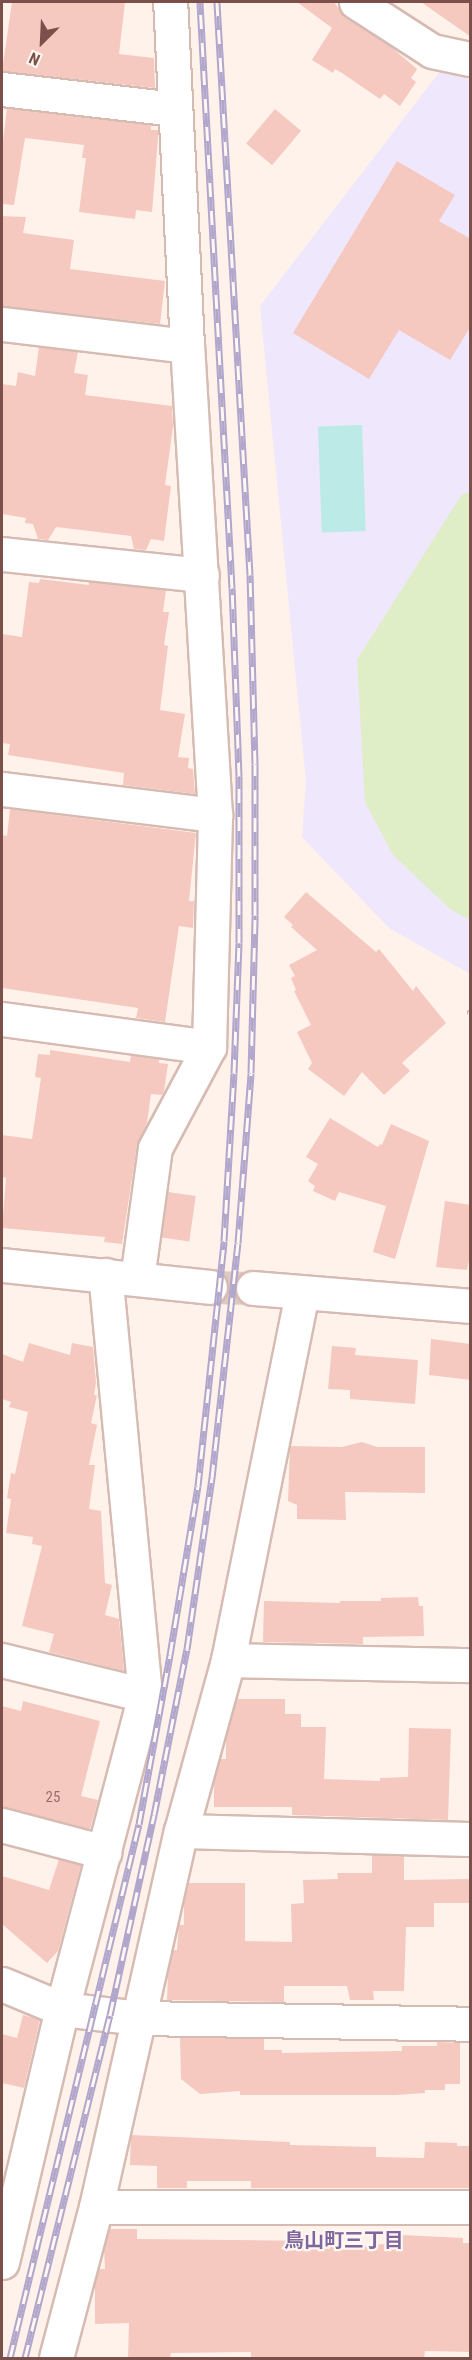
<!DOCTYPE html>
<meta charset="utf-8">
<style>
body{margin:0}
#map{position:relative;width:472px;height:2360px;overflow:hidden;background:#fef2eb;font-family:"Roboto Condensed","Noto Sans JP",sans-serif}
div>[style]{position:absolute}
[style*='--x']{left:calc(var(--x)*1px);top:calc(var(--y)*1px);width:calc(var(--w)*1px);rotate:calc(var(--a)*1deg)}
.education>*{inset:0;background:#efe7fb}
.green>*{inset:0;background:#e0eec7}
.water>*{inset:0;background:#bceae6;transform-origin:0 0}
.building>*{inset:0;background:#f5c9c0;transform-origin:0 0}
.minor-tunnel>*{height:33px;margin-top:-16.5px;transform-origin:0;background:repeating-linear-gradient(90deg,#decac3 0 33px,transparent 0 49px)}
.path>*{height:4px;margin-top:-2px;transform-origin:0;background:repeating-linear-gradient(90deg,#dcaba2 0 1.5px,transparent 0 6px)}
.roads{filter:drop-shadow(2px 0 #d6bbb3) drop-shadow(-2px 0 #d6bbb3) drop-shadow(0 2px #d6bbb3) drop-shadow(0 -2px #d6bbb3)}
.minor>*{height:33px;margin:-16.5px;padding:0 16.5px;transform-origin:16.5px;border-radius:16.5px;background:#fff}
.rail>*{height:7px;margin-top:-3.5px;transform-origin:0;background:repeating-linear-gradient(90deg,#fff7f2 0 14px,#b1a6cb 0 28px);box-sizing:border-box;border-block:2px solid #b1a6cb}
span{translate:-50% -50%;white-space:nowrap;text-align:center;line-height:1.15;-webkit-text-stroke:4.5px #fff7f2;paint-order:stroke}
.number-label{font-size:15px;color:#9a6e68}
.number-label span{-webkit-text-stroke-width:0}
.neighbourhood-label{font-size:20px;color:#7f679e;font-weight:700}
.frame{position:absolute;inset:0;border:3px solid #7c504a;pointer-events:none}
.north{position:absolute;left:12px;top:12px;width:60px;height:60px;-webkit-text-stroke:4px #fff7f2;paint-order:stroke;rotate:204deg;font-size:16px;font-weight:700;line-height:24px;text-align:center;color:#7c504a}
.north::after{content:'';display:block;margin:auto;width:21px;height:27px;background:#7c504a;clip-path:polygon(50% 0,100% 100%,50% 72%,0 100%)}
</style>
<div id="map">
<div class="education">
<div style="clip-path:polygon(441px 70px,470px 79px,470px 974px,389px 928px,302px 837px,306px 782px,260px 306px)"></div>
</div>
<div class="green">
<div style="clip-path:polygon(470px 492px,470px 920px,450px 909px,393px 855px,365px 802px,357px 660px,462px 494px)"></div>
</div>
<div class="water">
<div style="left:362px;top:425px;width:106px;height:44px;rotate:88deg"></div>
</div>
<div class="building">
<div style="clip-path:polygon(12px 2px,125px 2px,119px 54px,154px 58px,155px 88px,2px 71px)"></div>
<div style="clip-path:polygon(297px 2px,334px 2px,346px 18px,391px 47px,417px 69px,411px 78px,416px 82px,400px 106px,384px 94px,380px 99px,342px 73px,335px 69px,333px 73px,312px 60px,332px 28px)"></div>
<div style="clip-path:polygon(421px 2px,471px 2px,471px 37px)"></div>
<div style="clip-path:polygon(7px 108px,151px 125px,151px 130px,158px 130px,158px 138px,152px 212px,136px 210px,135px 219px,79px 212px,86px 158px,82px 158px,84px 145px,25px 138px,14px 205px,2px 204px,2px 149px)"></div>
<div style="left:275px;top:109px;width:34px;height:45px;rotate:40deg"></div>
<div style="clip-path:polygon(397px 161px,455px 195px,439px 221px,471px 239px,471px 326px,450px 360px,399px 330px,369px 379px,293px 333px)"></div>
<div style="clip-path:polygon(2px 216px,26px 217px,23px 233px,74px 240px,70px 269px,165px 281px,160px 324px,2px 306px)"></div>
<div style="clip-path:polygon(39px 347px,78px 352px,74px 373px,88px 375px,85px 395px,172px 406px,173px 427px,165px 485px,171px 486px,164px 541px,151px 539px,146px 550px,134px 549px,131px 536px,56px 527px,48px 540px,38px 539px,33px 524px,25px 523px,26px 518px,2px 514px,2px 384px,16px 386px,18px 372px,35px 376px)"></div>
<div style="clip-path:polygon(40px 579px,89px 585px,89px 582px,166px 590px,163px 612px,169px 612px,164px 645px,168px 646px,160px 710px,185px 714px,178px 757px,189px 758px,188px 768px,193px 769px,195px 794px,123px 785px,124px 773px,8px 755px,10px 744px,2px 743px,2px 634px,22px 637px,29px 582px,39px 583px)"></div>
<div style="clip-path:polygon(10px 809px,196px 833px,189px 901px,194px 901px,193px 928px,179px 926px,165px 1022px,136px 1018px,138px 1008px,2px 988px,2px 835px,7px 836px)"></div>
<div style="clip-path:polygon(306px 892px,376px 952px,379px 949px,413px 991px,416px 986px,446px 1023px,402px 1063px,410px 1071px,384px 1095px,362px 1072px,344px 1096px,308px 1069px,312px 1063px,297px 1032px,311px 1025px,294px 991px,296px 990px,291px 978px,295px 976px,289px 965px,317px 950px,291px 927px,293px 925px,284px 917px)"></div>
<div style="clip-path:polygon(50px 1050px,130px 1062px,131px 1055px,159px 1059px,159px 1063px,168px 1064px,164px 1091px,162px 1095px,151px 1094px,147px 1123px,137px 1145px,122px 1244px,104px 1242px,105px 1237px,2px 1228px,6px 1178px,2px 1177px,2px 1135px,32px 1139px,41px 1078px,35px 1077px,38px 1054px,50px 1055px)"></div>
<div style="clip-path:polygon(330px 1118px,378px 1147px,380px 1144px,382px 1145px,391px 1124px,429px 1141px,395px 1259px,373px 1252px,386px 1206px,339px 1192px,335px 1201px,313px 1191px,315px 1186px,308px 1181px,318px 1164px,306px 1157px)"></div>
<div style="left:168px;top:1192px;width:28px;height:46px;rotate:8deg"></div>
<div style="clip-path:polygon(445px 1201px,471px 1205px,471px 1251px,467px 1270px,436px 1267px)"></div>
<div style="clip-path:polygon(431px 1339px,471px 1344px,471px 1380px,429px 1375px)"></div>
<div style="clip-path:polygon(29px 1343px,70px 1355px,72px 1343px,93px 1347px,96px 1383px,94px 1395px,97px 1395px,91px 1423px,97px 1425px,89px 1465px,95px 1465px,89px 1509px,101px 1511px,105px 1583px,112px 1585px,105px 1615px,119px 1619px,124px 1671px,49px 1652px,54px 1634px,22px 1626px,42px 1546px,32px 1544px,33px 1537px,6px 1533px,11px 1499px,7px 1498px,11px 1473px,15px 1474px,28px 1412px,9px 1407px,11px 1402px,2px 1399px,2px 1354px,23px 1362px)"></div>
<div style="clip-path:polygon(332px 1346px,356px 1348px,355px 1355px,418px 1360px,415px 1404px,350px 1399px,350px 1390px,328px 1389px)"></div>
<div style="clip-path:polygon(362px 1442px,377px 1447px,425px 1447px,425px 1493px,345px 1492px,346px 1520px,297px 1519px,297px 1505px,288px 1501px,290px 1446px,342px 1447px)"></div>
<div style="clip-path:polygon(418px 1597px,419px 1606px,423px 1606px,424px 1636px,363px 1637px,363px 1644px,263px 1642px,264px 1601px,340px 1603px,340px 1601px,381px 1601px,381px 1598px)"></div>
<div style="clip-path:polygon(237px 1699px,285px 1699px,285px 1714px,301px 1714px,301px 1727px,326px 1727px,324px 1779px,380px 1781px,380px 1778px,408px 1777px,409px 1728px,451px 1729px,448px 1820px,292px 1815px,292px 1807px,214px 1807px,214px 1783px,220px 1759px,226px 1759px,226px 1738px)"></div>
<div style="clip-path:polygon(23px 1701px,100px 1721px,81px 1796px,98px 1800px,90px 1829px,2px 1807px,2px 1706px,21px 1711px)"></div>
<div style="clip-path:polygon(372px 1855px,404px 1856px,404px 1880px,471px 1879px,471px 1903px,434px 1903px,434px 1927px,406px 1927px,404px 1991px,373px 1991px,374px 2000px,350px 2000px,347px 1986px,284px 1986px,284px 2002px,167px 2000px,168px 1975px,173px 1950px,177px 1950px,179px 1925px,184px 1925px,184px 1903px,189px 1883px,245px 1883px,245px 1941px,292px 1942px,291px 1904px,304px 1903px,303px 1880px,338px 1879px,337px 1873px,372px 1873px)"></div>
<div style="clip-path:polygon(59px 1859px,81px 1865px,58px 1951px,47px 1963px,2px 1924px,2px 1876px,49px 1890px)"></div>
<div style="clip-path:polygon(23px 2015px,40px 2020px,24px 2088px,2px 2083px,2px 2034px,17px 2038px)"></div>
<div style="clip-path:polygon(180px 2037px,264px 2039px,264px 2050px,282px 2050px,282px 2053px,402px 2051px,402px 2046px,437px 2046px,437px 2042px,460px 2043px,460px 2084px,445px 2084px,445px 2090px,425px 2090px,425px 2093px,395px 2095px,240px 2095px,240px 2091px,200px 2094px,181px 2079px)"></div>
<div style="clip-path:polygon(131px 2135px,290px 2142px,290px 2145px,376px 2147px,376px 2157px,424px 2158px,425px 2142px,457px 2143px,457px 2146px,471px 2146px,471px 2188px,251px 2188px,251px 2181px,187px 2181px,187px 2188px,157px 2188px,157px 2166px,130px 2165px)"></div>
<div style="clip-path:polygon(110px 2229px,137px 2229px,137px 2239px,312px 2241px,312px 2245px,401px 2244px,402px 2235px,463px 2238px,463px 2243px,471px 2243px,471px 2352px,425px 2351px,424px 2358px,251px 2358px,251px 2352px,171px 2353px,170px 2358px,128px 2358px,129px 2323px,95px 2324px,95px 2285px,99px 2269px,105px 2269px,104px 2249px)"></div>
</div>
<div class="minor-tunnel">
<div style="--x:210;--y:1287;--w:43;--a:1.3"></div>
</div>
<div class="path">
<div style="--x:467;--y:1012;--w:3;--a:18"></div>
</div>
<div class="roads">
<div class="minor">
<div style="--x:356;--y:2;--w:90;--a:32.8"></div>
<div style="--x:432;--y:51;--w:39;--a:12"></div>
<div style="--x:2;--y:89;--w:173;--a:6.6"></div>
<div style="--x:2;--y:324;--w:186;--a:6.8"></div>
<div style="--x:2;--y:554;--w:201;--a:6"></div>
<div style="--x:2;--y:789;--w:215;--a:7"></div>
<div style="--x:2;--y:1019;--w:209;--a:7.7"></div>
<div style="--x:2;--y:1265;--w:209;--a:6"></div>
<div style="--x:137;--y:1279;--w:132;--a:-82.2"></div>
<div style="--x:155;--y:1148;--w:115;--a:-61.9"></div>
<div style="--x:209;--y:1047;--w:232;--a:-88.5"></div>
<div style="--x:215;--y:815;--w:470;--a:-93.4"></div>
<div style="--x:187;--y:346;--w:344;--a:-92.8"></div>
<div style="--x:253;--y:1288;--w:218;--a:4.7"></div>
<div style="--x:2;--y:1660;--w:147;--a:13.8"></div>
<div style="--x:228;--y:1660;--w:242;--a:1.2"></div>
<div style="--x:2;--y:1825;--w:106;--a:14.8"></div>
<div style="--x:181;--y:1831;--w:289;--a:1.6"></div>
<div style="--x:2;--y:1984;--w:65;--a:22.6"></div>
<div style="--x:62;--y:2009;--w:79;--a:6.6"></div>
<div style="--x:140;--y:2018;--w:330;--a:1"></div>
<div style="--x:96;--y:2207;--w:374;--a:0"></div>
<div style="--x:2;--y:2262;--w:260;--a:-76.7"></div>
<div style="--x:62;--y:2009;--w:325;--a:-75.2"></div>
<div style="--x:145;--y:1695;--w:422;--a:-95.4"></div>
<div style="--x:56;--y:2358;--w:156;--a:-75.2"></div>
<div style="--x:96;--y:2207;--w:385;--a:-77.3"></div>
<div style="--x:181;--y:1831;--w:177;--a:-74.6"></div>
<div style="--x:228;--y:1660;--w:375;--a:-78.6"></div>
</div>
</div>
<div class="rail">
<div style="--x:10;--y:2358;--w:549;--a:-76.42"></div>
<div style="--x:139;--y:1824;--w:172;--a:-79.6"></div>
<div style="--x:170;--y:1655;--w:171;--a:-80.6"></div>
<div style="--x:198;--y:1486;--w:246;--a:-83.9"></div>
<div style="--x:224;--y:1241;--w:168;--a:-86.6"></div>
<div style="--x:234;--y:1073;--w:130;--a:-87.8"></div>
<div style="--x:239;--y:943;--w:167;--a:-90"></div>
<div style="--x:239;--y:776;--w:188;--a:-92.1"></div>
<div style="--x:232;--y:588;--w:587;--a:-93.13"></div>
<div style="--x:25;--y:2358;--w:353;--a:-76.1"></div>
<div style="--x:110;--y:2015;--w:205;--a:-77.6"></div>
<div style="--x:154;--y:1815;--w:169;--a:-78.8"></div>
<div style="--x:187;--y:1649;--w:173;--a:-81.7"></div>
<div style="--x:212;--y:1478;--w:236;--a:-83.7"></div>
<div style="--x:238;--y:1243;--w:170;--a:-85.6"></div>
<div style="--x:251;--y:1073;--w:158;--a:-88.5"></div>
<div style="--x:255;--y:915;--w:151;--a:-90"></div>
<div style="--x:255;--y:764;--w:189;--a:-91.5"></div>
<div style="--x:250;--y:575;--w:574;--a:-93.3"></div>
</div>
<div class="number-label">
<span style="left:53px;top:1798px">25</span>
</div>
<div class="neighbourhood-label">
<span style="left:344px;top:2240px">鳥山町三丁目</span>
</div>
<div class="frame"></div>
<div class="north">N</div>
</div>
